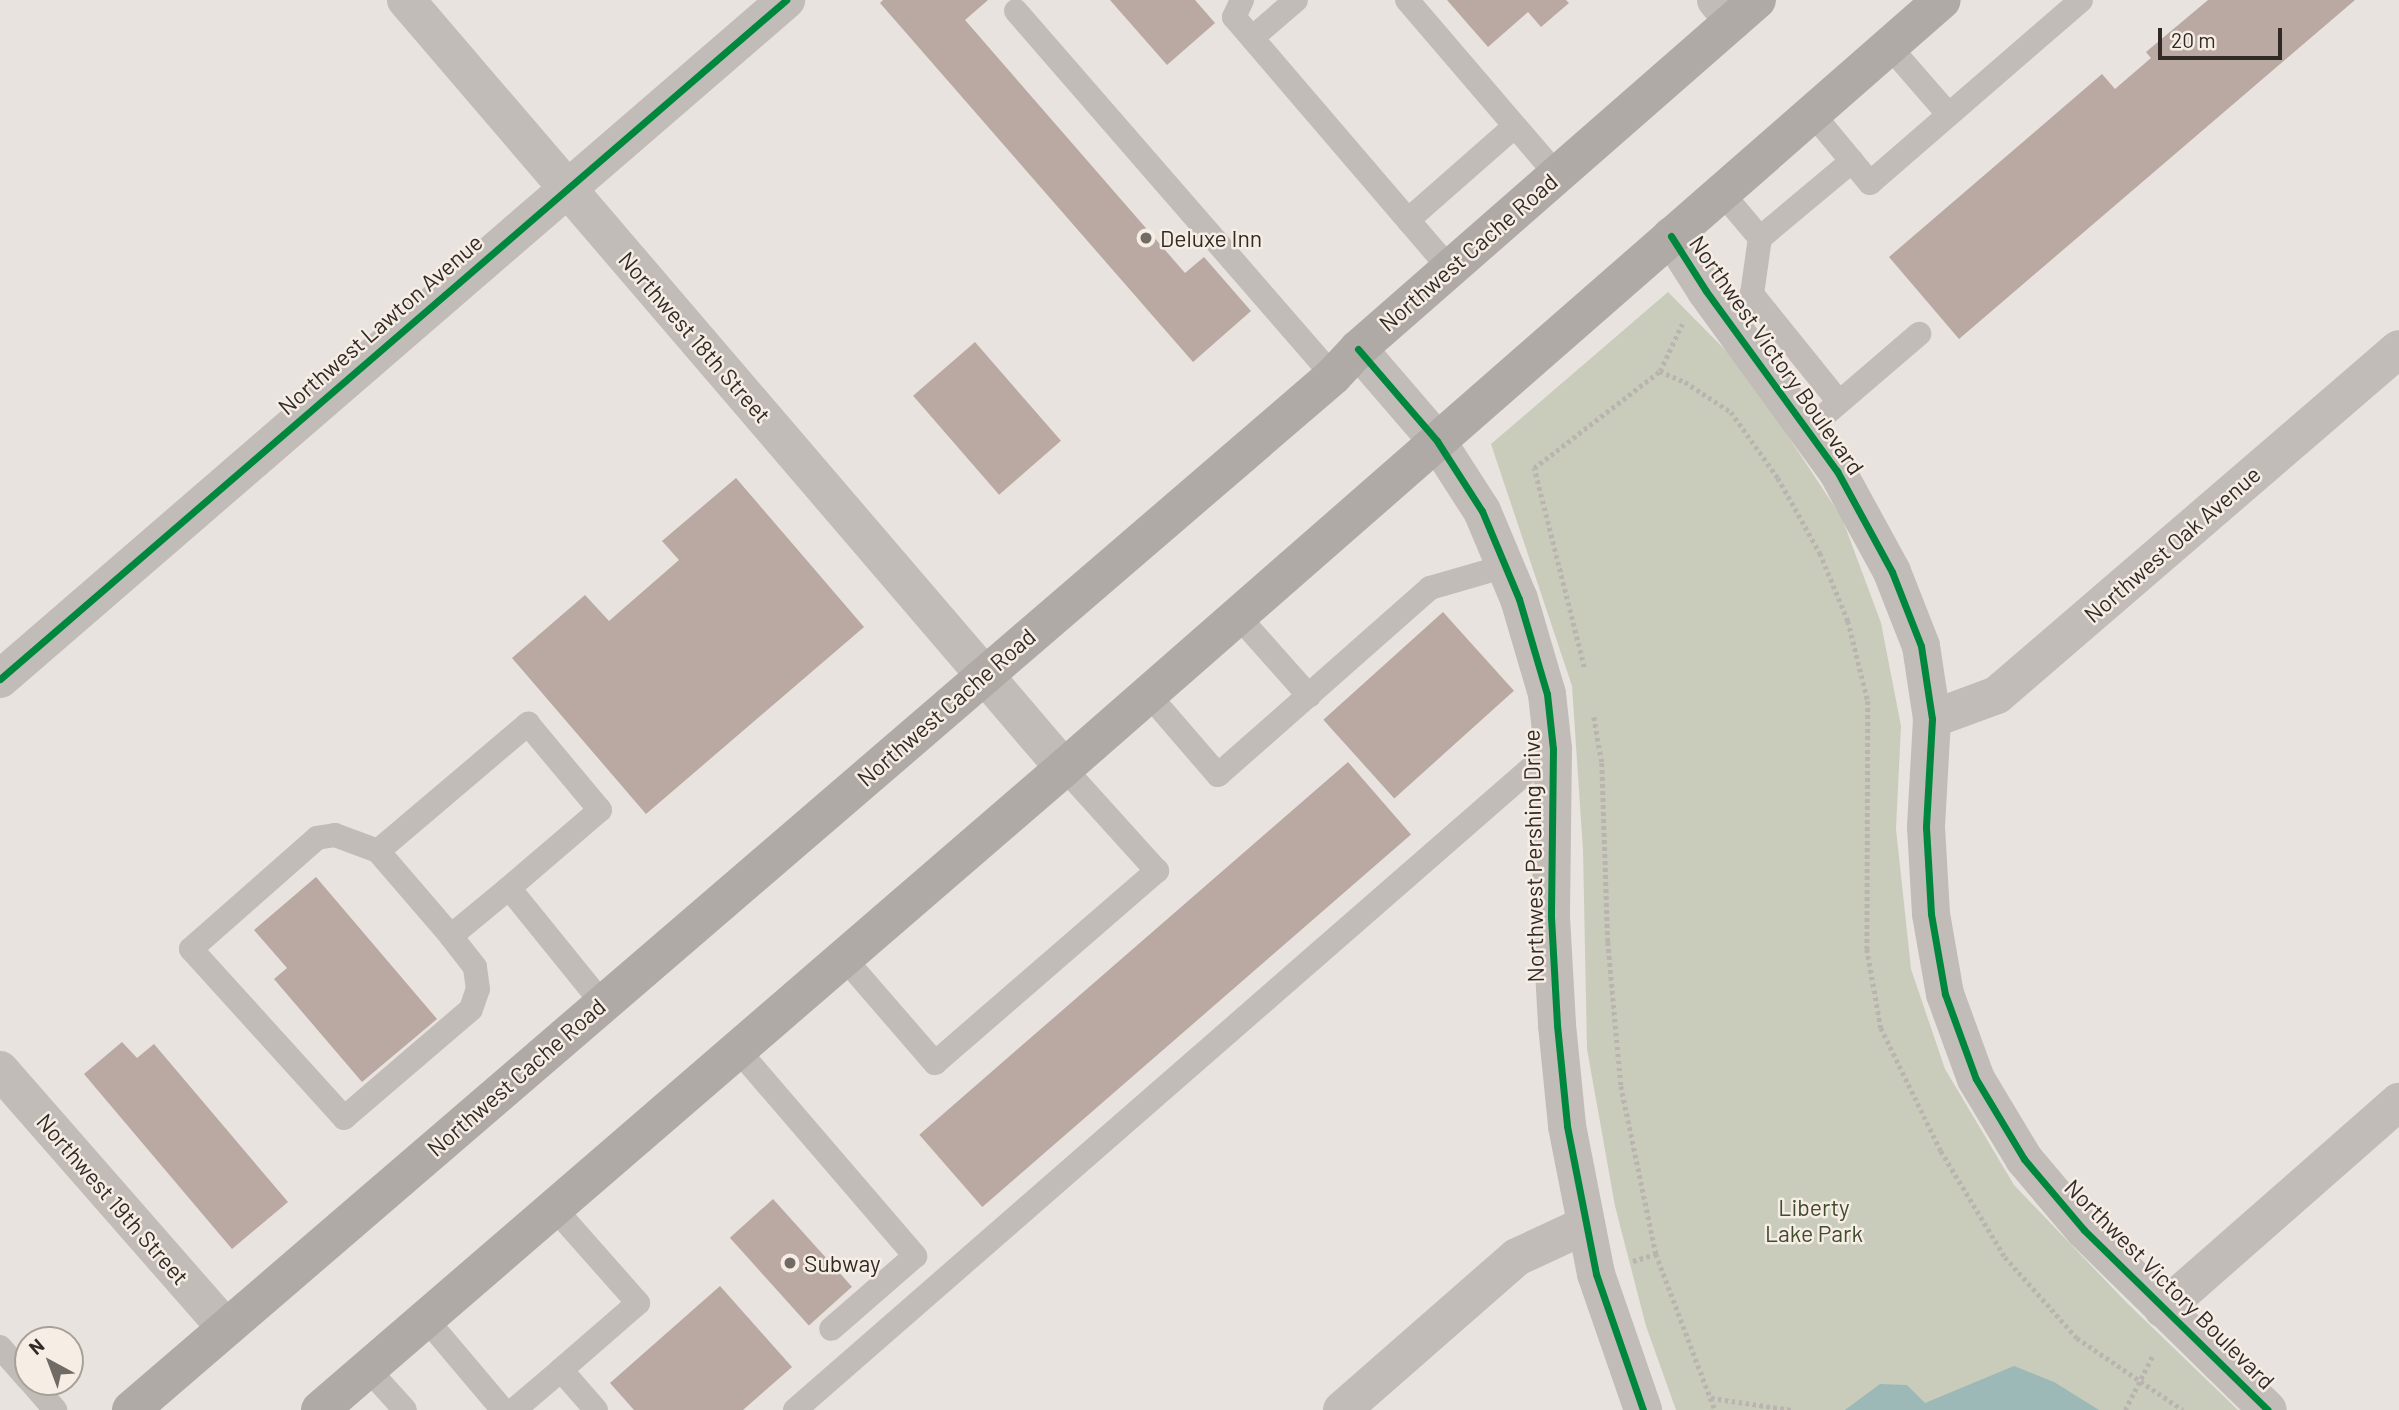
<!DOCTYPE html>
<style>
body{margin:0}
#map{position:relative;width:2399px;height:1410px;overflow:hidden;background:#e8e3de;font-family:Barlow,sans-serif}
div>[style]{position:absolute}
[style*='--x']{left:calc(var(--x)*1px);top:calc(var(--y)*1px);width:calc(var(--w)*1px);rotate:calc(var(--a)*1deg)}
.green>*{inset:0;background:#c9ccba}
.water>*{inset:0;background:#9cb8b7}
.building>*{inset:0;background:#baa8a2;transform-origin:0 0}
.path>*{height:4.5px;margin-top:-2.25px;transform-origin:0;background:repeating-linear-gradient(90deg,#bab4b0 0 3.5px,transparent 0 7px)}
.lane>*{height:24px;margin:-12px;padding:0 12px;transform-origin:12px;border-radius:12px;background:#c1bcb7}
.street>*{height:38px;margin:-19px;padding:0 19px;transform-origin:19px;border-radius:19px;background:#c1bcb7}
.primary>*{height:38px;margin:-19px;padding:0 19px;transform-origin:19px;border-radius:19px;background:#b0aaa6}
.cycleway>*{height:7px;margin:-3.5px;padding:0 3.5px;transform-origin:3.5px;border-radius:3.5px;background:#00873e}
.dots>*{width:19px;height:19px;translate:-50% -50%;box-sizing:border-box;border:4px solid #f6eee5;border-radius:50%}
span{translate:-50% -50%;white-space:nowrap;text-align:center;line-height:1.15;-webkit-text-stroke:5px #f6eee5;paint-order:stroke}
.poi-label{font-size:23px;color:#312a26}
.left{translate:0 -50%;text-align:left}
.street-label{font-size:23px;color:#312a26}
.park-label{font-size:23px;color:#414c2e}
.north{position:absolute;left:14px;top:1326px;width:70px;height:70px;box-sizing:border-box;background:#f6eee5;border:2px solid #a7a099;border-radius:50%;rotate:319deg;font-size:19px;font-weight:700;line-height:28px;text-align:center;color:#312a26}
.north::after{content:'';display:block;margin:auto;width:24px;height:32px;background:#716b66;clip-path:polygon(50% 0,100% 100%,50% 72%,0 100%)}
.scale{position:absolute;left:2158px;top:28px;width:124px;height:32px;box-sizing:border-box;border:4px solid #312a26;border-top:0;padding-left:9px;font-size:21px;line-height:24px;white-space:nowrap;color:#312a26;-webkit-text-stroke:5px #f6eee5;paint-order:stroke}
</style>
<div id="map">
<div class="green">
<div style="clip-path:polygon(1668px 292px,1743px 368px,1842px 518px,1881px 623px,1901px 726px,1896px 829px,1911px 969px,1945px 1069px,2014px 1185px,2127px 1303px,2238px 1410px,1676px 1410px,1646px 1326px,1615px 1206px,1587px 1049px,1583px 850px,1572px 686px,1491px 444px)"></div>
</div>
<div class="water">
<div style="clip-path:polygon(2014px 1366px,2054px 1382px,2099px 1410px,1845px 1410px,1880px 1384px,1907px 1385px,1925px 1403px)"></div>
</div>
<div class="building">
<div style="clip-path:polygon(883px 0,988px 0,965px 20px,1185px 273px,1204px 257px,1251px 311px,1193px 362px,880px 3px)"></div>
<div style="clip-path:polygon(1110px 0,1195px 0,1215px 23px,1167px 65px)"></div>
<div style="clip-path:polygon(1447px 0,1566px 0,1569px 3px,1541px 27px,1528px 12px,1488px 47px)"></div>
<div style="clip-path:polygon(2208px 0,2355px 0,1959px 339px,1889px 257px,2102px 74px,2115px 89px,2151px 58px,2146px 52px)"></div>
<div style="left:975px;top:342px;width:131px;height:82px;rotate:49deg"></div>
<div style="clip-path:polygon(736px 478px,864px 627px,646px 814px,512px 658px,585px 595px,609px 621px,679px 560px,662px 541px)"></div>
<div style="left:1443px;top:612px;width:106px;height:161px;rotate:48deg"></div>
<div style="left:1348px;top:762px;width:96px;height:568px;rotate:49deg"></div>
<div style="clip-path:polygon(316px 877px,437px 1019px,362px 1082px,274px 979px,287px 968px,254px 930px)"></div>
<div style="clip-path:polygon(122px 1042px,137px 1058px,154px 1044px,288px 1202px,232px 1249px,84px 1074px)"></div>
<div style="left:773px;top:1199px;width:118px;height:58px;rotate:48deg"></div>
<div style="clip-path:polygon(720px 1286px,792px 1367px,743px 1410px,634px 1410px,610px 1383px)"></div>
</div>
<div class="path">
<div style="--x:1660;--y:371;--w:52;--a:-64.9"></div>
<div style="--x:1584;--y:667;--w:205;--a:-104.1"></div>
<div style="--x:1534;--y:468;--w:159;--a:-37.6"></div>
<div style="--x:1660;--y:371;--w:27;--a:24"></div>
<div style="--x:1685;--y:382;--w:55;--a:33.1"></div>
<div style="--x:1731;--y:412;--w:81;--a:54.5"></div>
<div style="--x:1778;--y:478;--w:86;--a:60.8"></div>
<div style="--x:1820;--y:553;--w:74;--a:67.6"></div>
<div style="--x:1848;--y:621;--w:82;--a:76"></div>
<div style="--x:1868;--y:701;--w:248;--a:90.2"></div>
<div style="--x:1867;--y:949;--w:80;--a:80"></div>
<div style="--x:1881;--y:1028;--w:137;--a:64"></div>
<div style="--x:1941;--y:1151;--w:124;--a:58.9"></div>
<div style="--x:2005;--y:1257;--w:108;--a:48.4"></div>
<div style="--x:2077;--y:1338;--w:128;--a:34.2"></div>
<div style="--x:1594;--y:717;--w:47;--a:80.1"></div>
<div style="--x:1602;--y:763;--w:179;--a:88.1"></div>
<div style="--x:1608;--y:942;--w:145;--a:84.8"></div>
<div style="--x:1621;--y:1086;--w:172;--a:78.2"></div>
<div style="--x:1656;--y:1254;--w:167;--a:69.3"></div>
<div style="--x:1633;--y:1261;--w:24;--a:-17"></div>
<div style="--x:1711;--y:1398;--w:82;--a:8.4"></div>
<div style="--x:2125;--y:1410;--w:62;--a:-63"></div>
</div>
<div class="lane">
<div style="--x:1242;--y:0;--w:19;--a:115"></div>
<div style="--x:1234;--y:17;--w:330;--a:49.4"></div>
<div style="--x:1407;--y:0;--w:230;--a:49.4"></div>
<div style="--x:1016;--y:11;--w:483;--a:49"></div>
<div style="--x:1252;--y:38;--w:58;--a:-40.8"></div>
<div style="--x:1889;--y:46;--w:91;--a:49"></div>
<div style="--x:1812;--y:113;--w:91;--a:50.4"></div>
<div style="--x:1870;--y:183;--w:279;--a:-40.9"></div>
<div style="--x:1722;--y:193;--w:59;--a:49.8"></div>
<div style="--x:1408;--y:220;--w:142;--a:-41.3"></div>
<div style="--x:1839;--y:402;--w:139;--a:-128.9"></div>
<div style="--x:1752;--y:294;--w:57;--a:-81.9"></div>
<div style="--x:1760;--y:238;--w:120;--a:-39.9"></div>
<div style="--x:1807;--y:430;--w:148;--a:-40.6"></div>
<div style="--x:1238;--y:616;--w:107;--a:48.4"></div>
<div style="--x:1148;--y:694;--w:107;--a:49.2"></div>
<div style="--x:1218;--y:775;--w:283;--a:-41.4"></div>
<div style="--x:1430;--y:588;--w:79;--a:-16.1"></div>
<div style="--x:378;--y:851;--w:46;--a:-159.6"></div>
<div style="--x:335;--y:835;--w:18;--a:171"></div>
<div style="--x:317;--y:838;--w:168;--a:138.6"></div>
<div style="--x:191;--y:949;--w:228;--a:47.8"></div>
<div style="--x:344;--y:1118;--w:167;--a:-40.6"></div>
<div style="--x:471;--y:1009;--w:21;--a:-71"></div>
<div style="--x:478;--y:989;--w:22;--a:-98"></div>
<div style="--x:475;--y:967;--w:39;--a:-128"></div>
<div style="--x:509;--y:888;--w:75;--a:140.4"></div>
<div style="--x:451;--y:936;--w:112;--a:-130.7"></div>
<div style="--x:378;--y:851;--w:197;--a:-40.3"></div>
<div style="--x:528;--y:724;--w:112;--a:50.1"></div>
<div style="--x:600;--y:810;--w:120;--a:139.4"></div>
<div style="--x:509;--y:888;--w:148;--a:51"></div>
<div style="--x:844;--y:958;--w:139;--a:49.1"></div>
<div style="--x:935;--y:1063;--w:294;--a:-40.9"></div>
<div style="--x:1157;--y:871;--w:139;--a:-132.1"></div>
<div style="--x:738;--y:1050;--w:272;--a:49.3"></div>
<div style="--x:915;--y:1256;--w:111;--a:139"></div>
<div style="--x:554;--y:1208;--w:127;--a:48.5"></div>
<div style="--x:638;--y:1303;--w:102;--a:139"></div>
<div style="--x:561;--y:1370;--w:53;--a:48.8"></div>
<div style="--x:426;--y:1319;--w:119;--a:49.8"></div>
<div style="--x:0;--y:1347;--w:43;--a:48.8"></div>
<div style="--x:368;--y:1369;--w:55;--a:47.9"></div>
<div style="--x:31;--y:1382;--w:37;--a:49"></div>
<div style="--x:514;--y:1410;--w:62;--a:-40.4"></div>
<div style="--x:795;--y:1410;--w:1006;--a:-41.09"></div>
</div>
<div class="street">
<div style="--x:406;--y:0;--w:1011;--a:49.41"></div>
<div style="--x:1716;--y:0;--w:27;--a:51"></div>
<div style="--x:1671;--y:236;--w:65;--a:57.5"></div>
<div style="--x:1706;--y:291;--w:223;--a:54"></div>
<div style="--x:1837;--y:471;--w:115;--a:61.4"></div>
<div style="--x:1892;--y:572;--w:79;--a:68.6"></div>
<div style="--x:1921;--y:646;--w:74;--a:81.4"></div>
<div style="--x:1932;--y:719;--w:108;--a:93.2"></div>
<div style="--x:1926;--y:827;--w:87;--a:86.7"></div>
<div style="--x:1931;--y:914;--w:81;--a:80.1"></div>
<div style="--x:1945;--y:994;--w:90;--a:70"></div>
<div style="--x:1976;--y:1079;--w:93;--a:59"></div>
<div style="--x:2024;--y:1159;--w:93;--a:49.8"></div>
<div style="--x:2084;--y:1230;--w:257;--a:44.4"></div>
<div style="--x:1358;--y:349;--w:121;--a:49.3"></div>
<div style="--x:1437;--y:441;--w:83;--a:57.3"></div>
<div style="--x:1482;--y:511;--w:95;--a:67.2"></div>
<div style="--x:1519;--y:599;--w:99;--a:73.6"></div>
<div style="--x:1547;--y:694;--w:55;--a:83.8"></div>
<div style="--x:1553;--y:749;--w:168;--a:90.7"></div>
<div style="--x:1551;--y:917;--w:108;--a:86.8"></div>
<div style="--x:1557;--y:1025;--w:101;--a:84.3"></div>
<div style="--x:1567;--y:1126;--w:151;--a:78.9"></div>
<div style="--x:1596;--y:1274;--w:144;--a:70.9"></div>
<div style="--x:0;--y:679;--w:1039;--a:-40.82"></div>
<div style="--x:1932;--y:719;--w:69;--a:-20.3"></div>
<div style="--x:1997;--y:695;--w:530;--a:-40.72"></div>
<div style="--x:0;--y:1070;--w:343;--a:48.8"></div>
<div style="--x:2163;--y:1309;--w:314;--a:-41.3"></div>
<div style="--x:1342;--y:1410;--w:232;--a:-41.2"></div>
<div style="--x:1517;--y:1257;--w:76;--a:-24.9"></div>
</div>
<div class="primary">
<div style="--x:131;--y:1410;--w:1586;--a:-40.7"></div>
<div style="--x:1333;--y:376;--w:37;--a:-47"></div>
<div style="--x:1358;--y:349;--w:530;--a:-41.18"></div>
<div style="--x:320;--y:1410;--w:983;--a:-40.79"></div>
<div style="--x:1064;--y:768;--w:1166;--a:-41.18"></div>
</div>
<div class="cycleway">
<div style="--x:1671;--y:236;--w:65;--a:57.5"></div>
<div style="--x:1706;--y:291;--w:223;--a:54"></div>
<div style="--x:1837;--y:471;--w:115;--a:61.4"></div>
<div style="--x:1892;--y:572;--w:79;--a:68.6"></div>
<div style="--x:1921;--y:646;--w:74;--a:81.4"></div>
<div style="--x:1932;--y:719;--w:108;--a:93.2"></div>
<div style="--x:1926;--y:827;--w:87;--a:86.7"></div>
<div style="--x:1931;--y:914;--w:81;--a:80.1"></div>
<div style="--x:1945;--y:994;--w:90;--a:70"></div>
<div style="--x:1976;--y:1079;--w:93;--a:59"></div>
<div style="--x:2024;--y:1159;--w:93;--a:49.8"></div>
<div style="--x:2084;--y:1230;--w:257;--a:44.4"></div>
<div style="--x:1358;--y:349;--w:121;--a:49.3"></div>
<div style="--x:1437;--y:441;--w:83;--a:57.3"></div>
<div style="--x:1482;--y:511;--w:95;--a:67.2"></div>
<div style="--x:1519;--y:599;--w:99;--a:73.6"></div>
<div style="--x:1547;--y:694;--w:55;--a:83.8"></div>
<div style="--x:1553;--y:749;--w:168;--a:90.7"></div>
<div style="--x:1551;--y:917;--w:108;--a:86.8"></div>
<div style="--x:1557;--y:1025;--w:101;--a:84.3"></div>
<div style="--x:1567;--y:1126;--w:151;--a:78.9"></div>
<div style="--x:1596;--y:1274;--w:144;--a:70.9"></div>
<div style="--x:0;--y:679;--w:1039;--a:-40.82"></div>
</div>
<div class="dots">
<div style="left:1146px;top:238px;background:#716b66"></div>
<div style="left:790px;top:1263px;background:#716b66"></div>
</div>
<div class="poi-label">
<span class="left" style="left:1160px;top:238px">Deluxe Inn</span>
<span class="left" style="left:804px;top:1263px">Subway</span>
</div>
<div class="street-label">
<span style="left:1468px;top:252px;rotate:-41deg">Northwest Cache Road</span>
<span style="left:380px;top:324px;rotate:-41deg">Northwest Lawton Avenue</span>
<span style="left:695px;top:337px;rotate:49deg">Northwest 18th Street</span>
<span style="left:1777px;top:355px;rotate:55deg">Northwest Victory Boulevard</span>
<span style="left:2172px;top:544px;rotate:-41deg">Northwest Oak Avenue</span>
<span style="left:946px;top:707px;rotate:-41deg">Northwest Cache Road</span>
<span style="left:1533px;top:856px;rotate:-91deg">Northwest Pershing Drive</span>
<span style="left:516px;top:1077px;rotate:-41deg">Northwest Cache Road</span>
<span style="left:113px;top:1199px;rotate:49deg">Northwest 19th Street</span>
<span style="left:2170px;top:1284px;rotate:45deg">Northwest Victory Boulevard</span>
</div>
<div class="park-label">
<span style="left:1814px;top:1220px">Liberty<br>Lake Park</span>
</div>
<div class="north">N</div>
<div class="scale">20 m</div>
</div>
